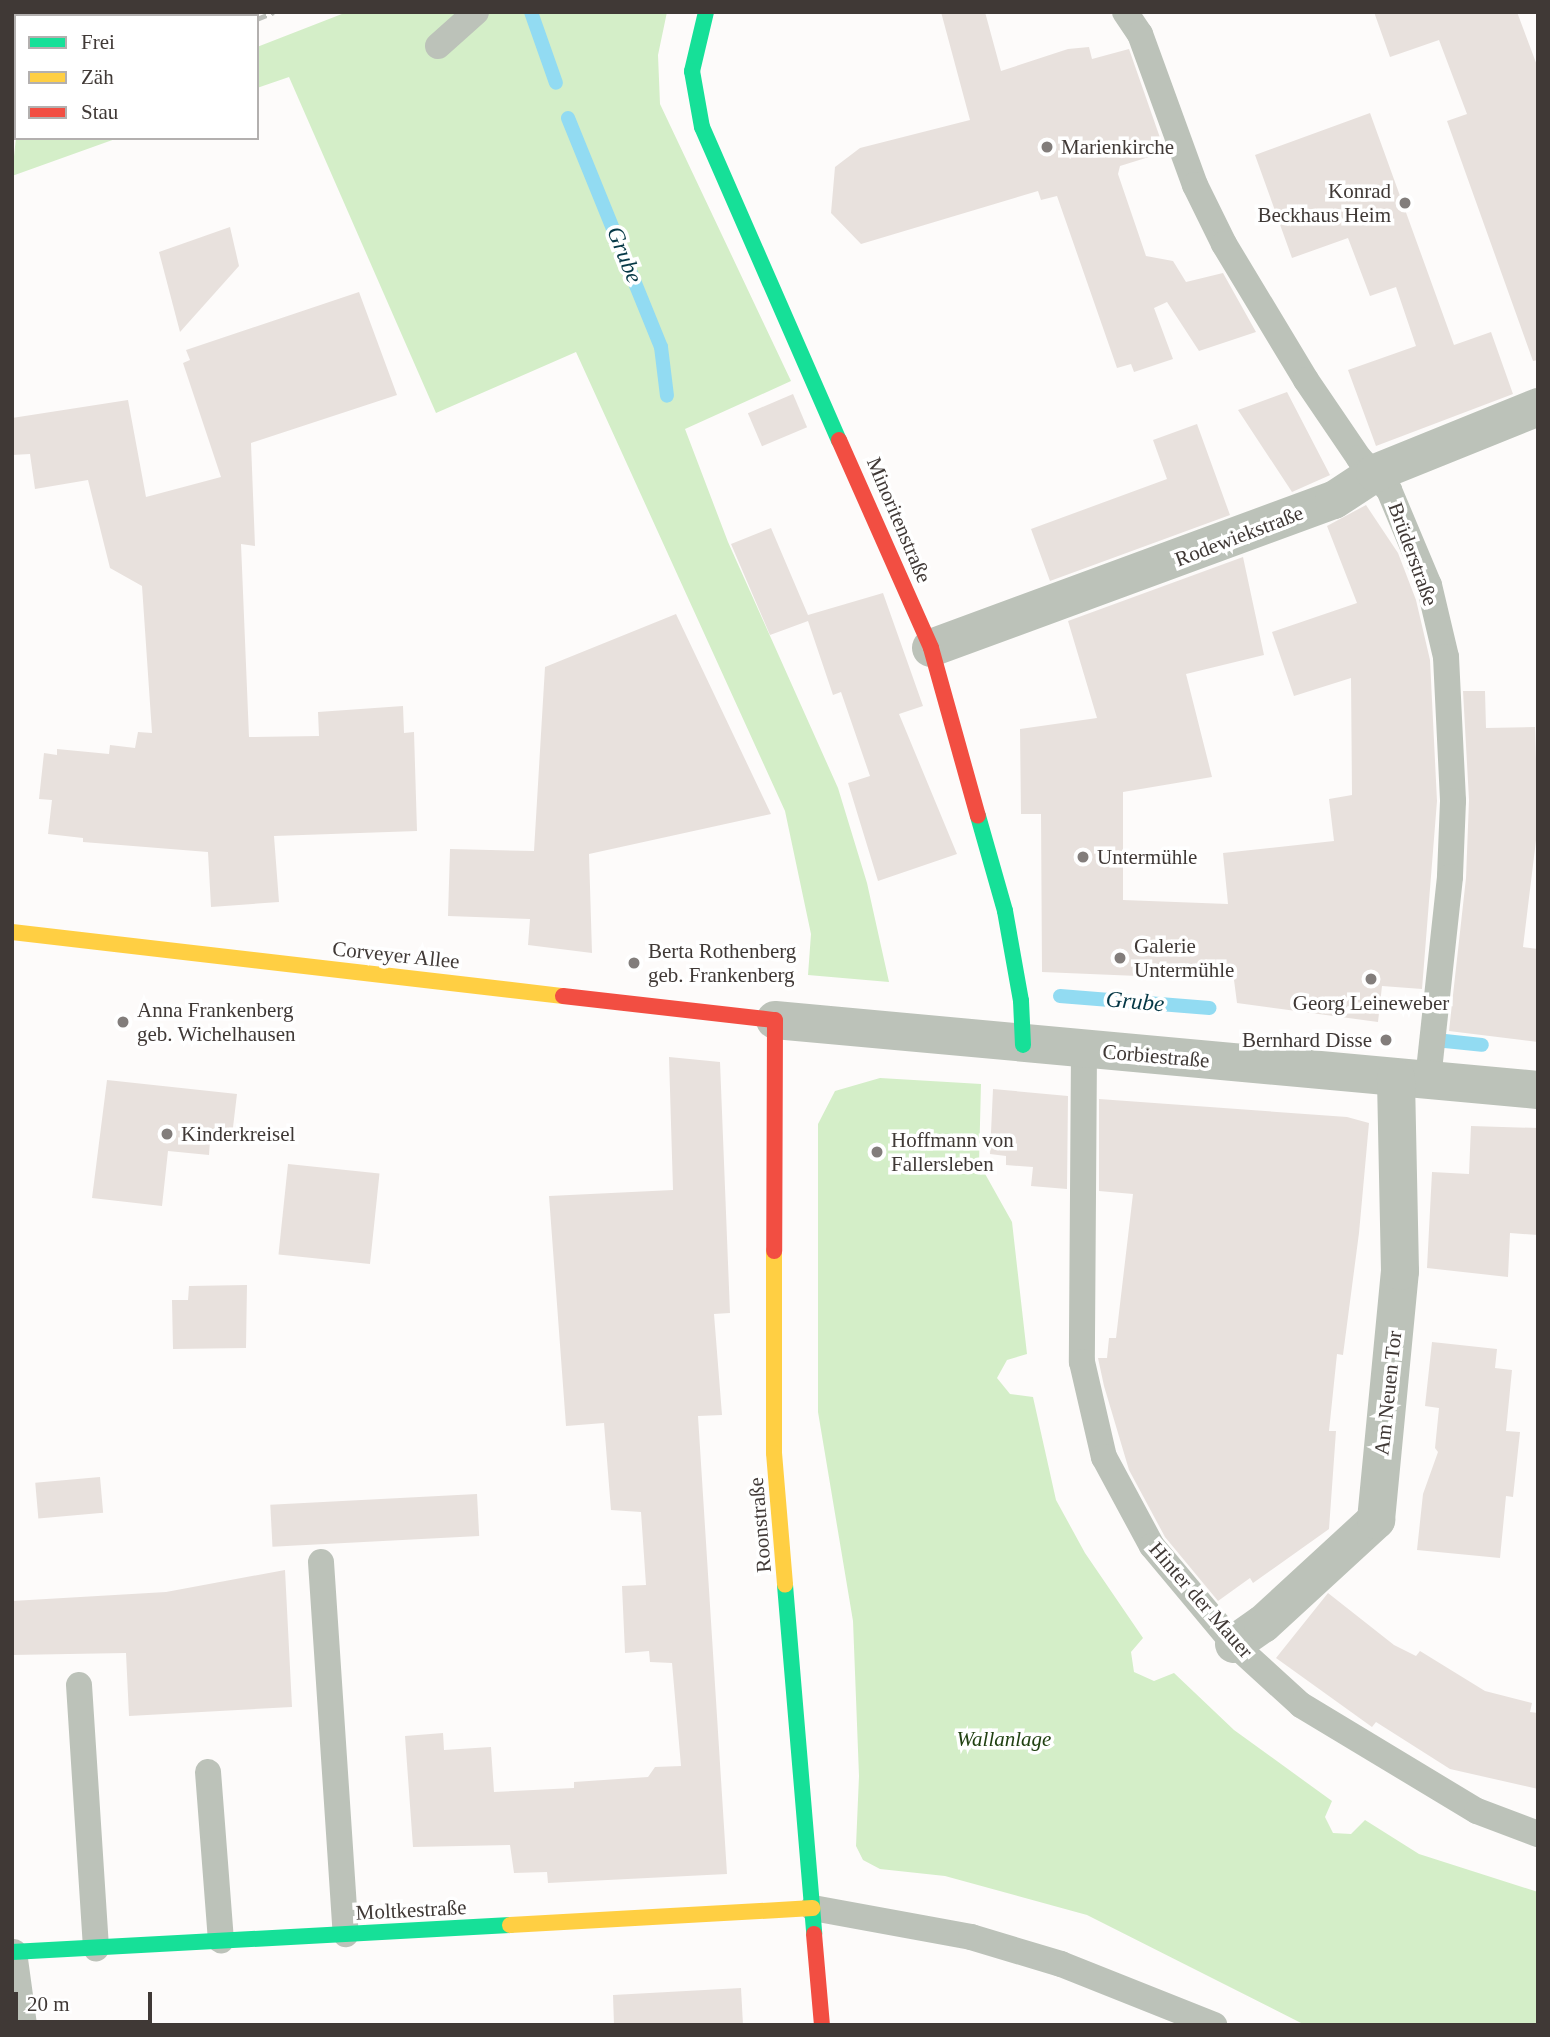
<!DOCTYPE html>
<meta charset="utf-8">
<style>
body{margin:0}
#map{position:relative;width:1550px;height:2037px;overflow:hidden;background:#fdfbfa;font-family:Georgia,serif}
div>[style]{position:absolute}
[style*='--x']{left:calc(var(--x)*1px);top:calc(var(--y)*1px);width:calc(var(--w)*1px);rotate:calc(var(--a)*1deg)}
.green>*{inset:0;background:#d4eec8}
.stream>*{height:14px;margin:-7px;padding:0 7px;transform-origin:7px;border-radius:7px;background:#92dbf2}
.building>*{inset:0;background:#e8e1dd;transform-origin:0 0}
.lane>*{height:26px;margin:-13px;padding:0 13px;transform-origin:13px;border-radius:13px;background:#bcc2b9}
.street>*{height:38px;margin:-19px;padding:0 19px;transform-origin:19px;border-radius:19px;background:#bcc2b9}
.fast>*{height:16px;margin:-8px;padding:0 8px;transform-origin:8px;border-radius:8px;background:#16e098}
.slow>*{height:16px;margin:-8px;padding:0 8px;transform-origin:8px;border-radius:8px;background:#ffcf43}
.jam>*{height:16px;margin:-8px;padding:0 8px;transform-origin:8px;border-radius:8px;background:#f24e42}
.rail>*{height:5px;margin-top:-2.5px;transform-origin:0;background:repeating-linear-gradient(90deg,#bcbfba 0 10px,transparent 0 15px)}
.dots>*{width:19px;height:19px;translate:-50% -50%;box-sizing:border-box;border:4px solid #fff;border-radius:50%}
span{translate:-50% -50%;white-space:nowrap;text-align:center;line-height:1.15;-webkit-text-stroke:7px #fff;paint-order:stroke}
.poi-label{font-size:21px;color:#403936}
.left{translate:0 -50%;text-align:left}
.right{translate:-100% -50%;text-align:right}
.street-label{font-size:21px;color:#403936}
.park-label{font-size:21px;color:#214112;font-style:italic}
.water-label{font-size:23px;color:#053846;font-style:italic}
.frame{position:absolute;inset:0;border:14px solid #403936;pointer-events:none}
.legend{position:absolute;left:14px;top:14px;width:245px;height:126px;box-sizing:border-box;background:#fff;border:2px solid #b3b0af;margin:0;padding:9px 12px;list-style:none;font-size:21px;color:#403936}
.legend li{display:flex;align-items:center;gap:14px;height:35px}
.legend b{width:35px;border:2px solid #b3b0af}
.scale{position:absolute;left:14px;top:1992px;width:138px;height:32px;box-sizing:border-box;border:4px solid #403936;border-top:0;padding-left:9px;font-size:21px;line-height:24px;white-space:nowrap;color:#403936;-webkit-text-stroke:5px #fff;paint-order:stroke}
</style>
<div id="map">
<div class="green">
<div style="clip-path:polygon(12px 12px,223px 12px,16px 16px,12px 91px)"></div>
<div style="clip-path:polygon(347px 12px,667px 12px,658px 55px,660px 104px,791px 381px,685px 429px,728px 542px,838px 788px,867px 883px,889px 982px,808px 975px,811px 934px,785px 811px,576px 352px,436px 413px,289px 77px,257px 88px,257px 47px)"></div>
<div style="clip-path:polygon(16px 137px,16px 138px,118px 138px,12px 176px)"></div>
<div style="clip-path:polygon(880px 1078px,981px 1084px,979px 1163px,1012px 1222px,1027px 1354px,1007px 1360px,997px 1378px,1010px 1394px,1033px 1397px,1056px 1500px,1085px 1553px,1143px 1638px,1131px 1652px,1134px 1672px,1154px 1681px,1174px 1673px,1234px 1730px,1332px 1801px,1325px 1817px,1333px 1833px,1351px 1834px,1365px 1820px,1419px 1854px,1538px 1892px,1538px 2025px,1305px 2025px,1087px 1915px,945px 1876px,880px 1869px,863px 1860px,856px 1846px,859px 1776px,853px 1621px,818px 1412px,818px 1124px,835px 1091px)"></div>
</div>
<div class="stream">
<div style="--x:531;--y:12;--w:75;--a:70.6"></div>
<div style="--x:568;--y:118;--w:247;--a:67.9"></div>
<div style="--x:661;--y:347;--w:49;--a:83"></div>
<div style="--x:1060;--y:996;--w:150;--a:4.6"></div>
<div style="--x:1445;--y:1041;--w:37;--a:6"></div>
</div>
<div class="building">
<div style="clip-path:polygon(941px 12px,985px 12px,1001px 71px,1068px 49px,1089px 47px,1092px 59px,1129px 49px,1165px 152px,1120px 166px,1118px 174px,1146px 256px,1173px 261px,1186px 282px,1223px 273px,1256px 332px,1199px 351px,1167px 302px,1154px 308px,1173px 359px,1134px 372px,1131px 364px,1117px 368px,1057px 196px,1041px 200px,1038px 191px,861px 244px,831px 213px,835px 167px,860px 148px,970px 120px)"></div>
<div style="clip-path:polygon(1374px 12px,1517px 12px,1538px 68px,1538px 360px,1533px 361px,1447px 121px,1467px 114px,1439px 40px,1390px 57px)"></div>
<div style="clip-path:polygon(1370px 113px,1454px 345px,1491px 332px,1513px 394px,1376px 446px,1348px 370px,1416px 346px,1396px 287px,1370px 296px,1348px 238px,1292px 258px,1255px 155px)"></div>
<div style="clip-path:polygon(230px 227px,239px 266px,180px 332px,159px 252px)"></div>
<div style="clip-path:polygon(359px 292px,397px 395px,251px 443px,255px 546px,241px 544px,249px 737px,319px 736px,318px 712px,403px 706px,404px 733px,414px 732px,417px 831px,274px 836px,279px 902px,211px 907px,208px 852px,83px 842px,83px 838px,48px 834px,52px 800px,39px 799px,44px 753px,57px 755px,57px 749px,109px 754px,110px 745px,135px 748px,138px 732px,152px 733px,142px 586px,110px 568px,88px 480px,35px 489px,30px 454px,12px 455px,12px 418px,128px 400px,146px 497px,221px 477px,183px 363px,190px 360px,186px 350px)"></div>
<div style="clip-path:polygon(1287px 392px,1330px 475px,1337px 472px,1292px 492px,1238px 410px)"></div>
<div style="left:793px;top:394px;width:36px;height:49px;rotate:67deg"></div>
<div style="clip-path:polygon(1197px 424px,1230px 515px,1050px 581px,1031px 529px,1167px 479px,1153px 440px)"></div>
<div style="clip-path:polygon(1366px 505px,1398px 553px,1416px 600px,1430px 660px,1437px 801px,1422px 989px,1382px 986px,1378px 1022px,1237px 1003px,1234px 980px,1042px 972px,1041px 814px,1021px 814px,1020px 729px,1097px 718px,1068px 621px,1243px 557px,1264px 655px,1186px 674px,1212px 777px,1123px 792px,1123px 900px,1228px 904px,1223px 853px,1334px 841px,1329px 799px,1352px 795px,1351px 678px,1294px 696px,1272px 632px,1357px 603px,1327px 526px)"></div>
<div style="clip-path:polygon(771px 528px,808px 615px,883px 593px,923px 706px,899px 714px,957px 854px,878px 881px,848px 783px,870px 776px,841px 692px,833px 695px,808px 621px,770px 635px,731px 544px)"></div>
<div style="clip-path:polygon(676px 614px,771px 814px,589px 854px,592px 953px,528px 945px,530px 919px,448px 916px,450px 849px,534px 851px,545px 667px)"></div>
<div style="clip-path:polygon(1463px 691px,1485px 691px,1486px 728px,1535px 727px,1538px 824px,1523px 947px,1538px 949px,1538px 1042px,1449px 1031px,1466px 878px,1469px 800px)"></div>
<div style="clip-path:polygon(669px 1057px,720px 1062px,730px 1313px,714px 1314px,722px 1415px,698px 1416px,727px 1874px,548px 1883px,547px 1872px,514px 1873px,510px 1845px,413px 1847px,405px 1736px,443px 1733px,444px 1750px,491px 1747px,494px 1792px,574px 1788px,574px 1782px,648px 1777px,655px 1767px,681px 1766px,672px 1663px,650px 1662px,649px 1651px,625px 1653px,622px 1586px,646px 1585px,641px 1512px,611px 1510px,604px 1423px,566px 1426px,549px 1196px,673px 1190px)"></div>
<div style="clip-path:polygon(107px 1080px,237px 1094px,231px 1144px,210px 1141px,209px 1155px,168px 1151px,162px 1206px,92px 1198px)"></div>
<div style="clip-path:polygon(993px 1089px,1068px 1096px,1067px 1189px,1031px 1186px,1033px 1167px,1006px 1165px,1006px 1156px,990px 1154px)"></div>
<div style="clip-path:polygon(1099px 1099px,1347px 1117px,1369px 1123px,1359px 1233px,1343px 1355px,1337px 1354px,1329px 1431px,1336px 1431px,1329px 1529px,1253px 1583px,1250px 1578px,1218px 1601px,1165px 1537px,1129px 1470px,1104px 1386px,1098px 1358px,1107px 1358px,1109px 1338px,1116px 1338px,1133px 1194px,1099px 1191px)"></div>
<div style="clip-path:polygon(1471px 1126px,1538px 1128px,1538px 1235px,1510px 1233px,1508px 1277px,1427px 1268px,1432px 1172px,1469px 1174px)"></div>
<div style="left:288px;top:1164px;width:92px;height:91px;rotate:6deg"></div>
<div style="clip-path:polygon(247px 1285px,246px 1348px,173px 1349px,172px 1300px,188px 1300px,189px 1286px)"></div>
<div style="clip-path:polygon(1432px 1342px,1497px 1349px,1495px 1368px,1512px 1370px,1506px 1431px,1520px 1432px,1513px 1497px,1506px 1496px,1500px 1558px,1417px 1550px,1423px 1494px,1438px 1452px,1435px 1448px,1439px 1408px,1425px 1406px)"></div>
<div style="left:100px;top:1477px;width:36px;height:65px;rotate:85deg"></div>
<div style="left:477px;top:1494px;width:42px;height:207px;rotate:87deg"></div>
<div style="clip-path:polygon(285px 1570px,292px 1707px,129px 1716px,126px 1653px,12px 1655px,12px 1601px,166px 1592px)"></div>
<div style="clip-path:polygon(1328px 1593px,1394px 1645px,1416px 1656px,1420px 1651px,1485px 1691px,1532px 1703px,1530px 1712px,1538px 1713px,1538px 1789px,1450px 1769px,1376px 1722px,1372px 1727px,1276px 1658px)"></div>
<div style="clip-path:polygon(741px 1988px,743px 2025px,614px 2025px,613px 1995px)"></div>
</div>
<div class="lane">
<div style="--x:1125;--y:12;--w:27;--a:56"></div>
<div style="--x:1140;--y:34;--w:161;--a:70"></div>
<div style="--x:1195;--y:185;--w:66;--a:63.8"></div>
<div style="--x:1224;--y:244;--w:159;--a:58.9"></div>
<div style="--x:1306;--y:380;--w:94;--a:55.8"></div>
<div style="--x:1359;--y:458;--w:44;--a:46.8"></div>
<div style="--x:1389;--y:490;--w:103;--a:67.2"></div>
<div style="--x:1429;--y:585;--w:74;--a:76.7"></div>
<div style="--x:1446;--y:657;--w:144;--a:87.2"></div>
<div style="--x:1453;--y:801;--w:76;--a:92.3"></div>
<div style="--x:1450;--y:877;--w:205;--a:96.2"></div>
<div style="--x:438;--y:46;--w:51;--a:-41.8"></div>
<div style="--x:1084;--y:1050;--w:312;--a:90.4"></div>
<div style="--x:1082;--y:1362;--w:98;--a:77"></div>
<div style="--x:1104;--y:1457;--w:101;--a:61.7"></div>
<div style="--x:1152;--y:1546;--w:128;--a:50.1"></div>
<div style="--x:1234;--y:1644;--w:91;--a:42.3"></div>
<div style="--x:1301;--y:1705;--w:205;--a:31.1"></div>
<div style="--x:1477;--y:1811;--w:65;--a:20.7"></div>
<div style="--x:321;--y:1562;--w:373;--a:86.2"></div>
<div style="--x:79;--y:1685;--w:264;--a:86.3"></div>
<div style="--x:208;--y:1772;--w:169;--a:85.6"></div>
<div style="--x:813;--y:1908;--w:161;--a:10.4"></div>
<div style="--x:971;--y:1937;--w:94;--a:16.7"></div>
<div style="--x:1061;--y:1964;--w:165;--a:21.7"></div>
<div style="--x:14;--y:1952;--w:74;--a:82.2"></div>
</div>
<div class="street">
<div style="--x:931;--y:648;--w:429;--a:-20.2"></div>
<div style="--x:1334;--y:500;--w:49;--a:-33.4"></div>
<div style="--x:1375;--y:473;--w:176;--a:-22"></div>
<div style="--x:775;--y:1020;--w:766;--a:5.24"></div>
<div style="--x:1234;--y:1644;--w:35;--a:-35"></div>
<div style="--x:1263;--y:1624;--w:154;--a:-42.6"></div>
<div style="--x:1376;--y:1520;--w:250;--a:-84.5"></div>
<div style="--x:1400;--y:1271;--w:193;--a:-91.2"></div>
</div>
<div class="fast">
<div style="--x:706;--y:12;--w:61;--a:103.3"></div>
<div style="--x:692;--y:71;--w:57;--a:79.9"></div>
<div style="--x:702;--y:127;--w:342;--a:66.4"></div>
<div style="--x:978;--y:816;--w:99;--a:74.1"></div>
<div style="--x:1005;--y:911;--w:91;--a:79.9"></div>
<div style="--x:1021;--y:1001;--w:44;--a:87.4"></div>
<div style="--x:785;--y:1585;--w:350;--a:85.2"></div>
<div style="--x:12;--y:1952;--w:499;--a:-3.1"></div>
</div>
<div class="slow">
<div style="--x:12;--y:932;--w:555;--a:6.63"></div>
<div style="--x:774;--y:1251;--w:202;--a:90"></div>
<div style="--x:774;--y:1453;--w:132;--a:85.2"></div>
<div style="--x:510;--y:1925;--w:303;--a:-3.2"></div>
</div>
<div class="jam">
<div style="--x:839;--y:440;--w:227;--a:66.1"></div>
<div style="--x:931;--y:648;--w:174;--a:74.4"></div>
<div style="--x:563;--y:996;--w:213;--a:6.5"></div>
<div style="--x:775;--y:1020;--w:231;--a:90.2"></div>
<div style="--x:814;--y:1934;--w:91;--a:85"></div>
</div>
<div class="rail">
<div style="--x:257;--y:19;--w:18;--a:-22"></div>
<div style="--x:12;--y:112;--w:4;--a:-14"></div>
</div>
<div class="dots">
<div style="left:1047px;top:147px;background:#827d7b"></div>
<div style="left:1405px;top:203px;background:#827d7b"></div>
<div style="left:1083px;top:857px;background:#827d7b"></div>
<div style="left:1120px;top:958px;background:#827d7b"></div>
<div style="left:634px;top:963px;background:#827d7b"></div>
<div style="left:1371px;top:979px;background:#827d7b"></div>
<div style="left:123px;top:1022px;background:#827d7b"></div>
<div style="left:1386px;top:1040px;background:#827d7b"></div>
<div style="left:167px;top:1134px;background:#827d7b"></div>
<div style="left:877px;top:1152px;background:#827d7b"></div>
</div>
<div class="poi-label">
<span class="left" style="left:1061px;top:147px">Marienkirche</span>
<span class="right" style="left:1391px;top:203px">Konrad<br>Beckhaus Heim</span>
<span class="left" style="left:1097px;top:857px">Untermühle</span>
<span class="left" style="left:1134px;top:958px">Galerie<br>Untermühle</span>
<span class="left" style="left:648px;top:963px">Berta Rothenberg<br>geb. Frankenberg</span>
<span style="left:1371px;top:1003px">Georg Leineweber</span>
<span class="left" style="left:137px;top:1022px">Anna Frankenberg<br>geb. Wichelhausen</span>
<span class="right" style="left:1372px;top:1040px">Bernhard Disse</span>
<span class="left" style="left:181px;top:1134px">Kinderkreisel</span>
<span class="left" style="left:891px;top:1152px">Hoffmann von<br>Fallersleben</span>
</div>
<div class="street-label">
<span style="left:899px;top:520px;rotate:67deg">Minoritenstraße</span>
<span style="left:1239px;top:536px;rotate:-21deg">Rodewiekstraße</span>
<span style="left:1413px;top:554px;rotate:70deg">Brüderstraße</span>
<span style="left:396px;top:955px;rotate:6deg">Corveyer Allee</span>
<span style="left:1156px;top:1056px;rotate:5deg">Corbiestraße</span>
<span style="left:1388px;top:1393px;rotate:-84deg">Am Neuen Tor</span>
<span style="left:760px;top:1525px;rotate:-95deg">Roonstraße</span>
<span style="left:1201px;top:1600px;rotate:49deg">Hinter der Mauer</span>
<span style="left:411px;top:1910px;rotate:-3deg">Moltkestraße</span>
</div>
<div class="park-label">
<span style="left:1004px;top:1739px">Wallanlage</span>
</div>
<div class="water-label">
<span style="left:624px;top:255px;rotate:68deg">Grube</span>
<span style="left:1135px;top:1002px;rotate:5deg">Grube</span>
</div>
<div class="frame"></div>
<ul class="legend">
<li><b style="height:9px;background:#16e098"></b>Frei</li>
<li><b style="height:9px;background:#ffcf43"></b>Zäh</li>
<li><b style="height:9px;background:#f24e42"></b>Stau</li>
</ul>
<div class="scale">20 m</div>
</div>
